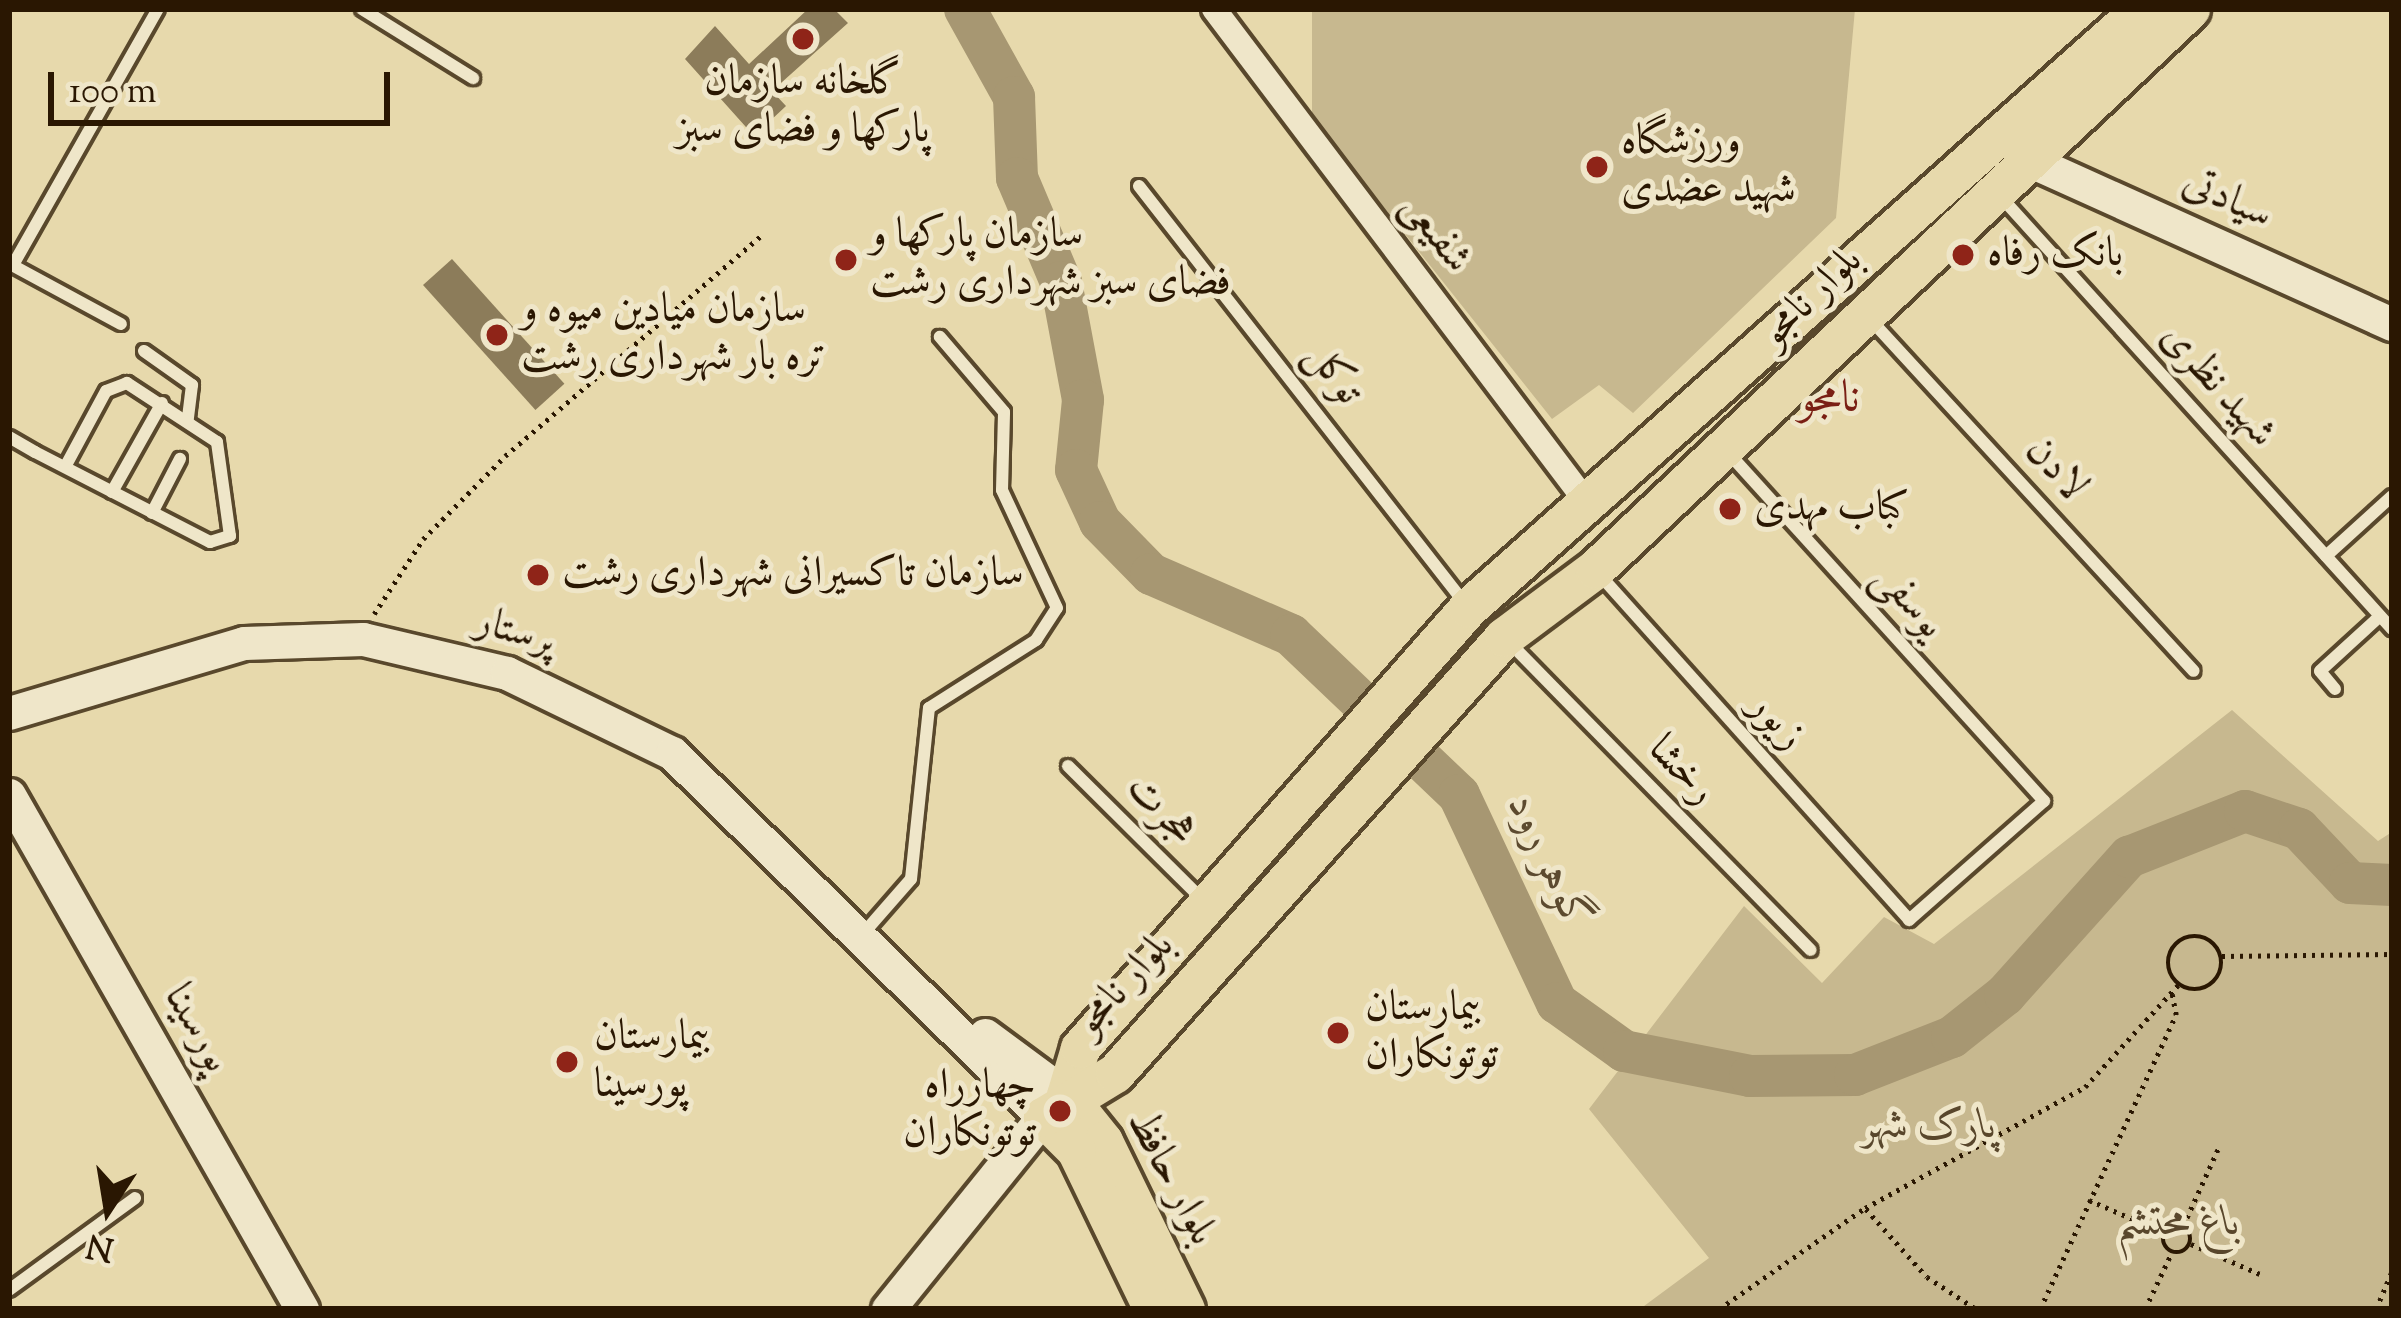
<!DOCTYPE html>
<meta charset="utf-8">
<style>
body{margin:0}
#map{position:relative;width:2401px;height:1318px;overflow:hidden;background:#e7d9ac;font-family:"Sorts Mill Goudy",Amiri,serif}
div>[style]{position:absolute}
[style*='--x']{left:calc(var(--x)*1px);top:calc(var(--y)*1px);width:calc(var(--w)*1px);rotate:calc(var(--a)*1deg)}
.green>*{inset:0;background:#c7b88f}
.river>*{height:42px;margin:-21px;padding:0 21px;transform-origin:21px;border-radius:21px;background:#a79772}
.building>*{inset:0;background:#8c7c5a;transform-origin:0 0}
.path>*{height:4.5px;margin-top:-2.25px;transform-origin:0;background:repeating-linear-gradient(90deg,#2a1702 0 3px,transparent 0 9px)}
.path>.ring{margin:-2.25px;padding:0;box-sizing:content-box;background:none;border:4.5px solid #2a1702;border-radius:50%}
.roads{filter:drop-shadow(3px 0 #59482c) drop-shadow(-3px 0 #59482c) drop-shadow(0 3px #59482c) drop-shadow(0 -3px #59482c)}
.service>*{height:12px;margin:-6px;padding:0 6px;transform-origin:6px;border-radius:6px;background:#efe6c9}
.minor>*{height:24px;margin:-12px;padding:0 12px;transform-origin:12px;border-radius:12px;background:#efe6c9}
.tertiary>*{height:33px;margin:-16.5px;padding:0 16.5px;transform-origin:16.5px;border-radius:16.5px;background:#efe6c9}
.primary>*{height:39px;margin:-19.5px;padding:0 19.5px;transform-origin:19.5px;border-radius:19.5px;background:#e7d9ac}
.dots>*{width:33px;height:33px;translate:-50% -50%;box-sizing:border-box;border:6px solid #efe6c9;border-radius:50%}
span{translate:-50% -50%;white-space:nowrap;text-align:center;line-height:1.15;-webkit-text-stroke:10px #efe6c9;paint-order:stroke}
.poi-label{font-size:42px;color:#2a1702}
.left{translate:0 -50%;text-align:left}
.right{translate:-100% -50%;text-align:right}
.street-label{font-size:42px;color:#2a1702}
.park-label{font-size:42px;color:#59472c;font-style:italic}
.neighbourhood-label{font-size:45px;color:#7a1f14}
.water-label{font-size:45px;color:#5c4a2f;font-style:italic}
.frame{position:absolute;inset:0;border:12px solid #2a1702;pointer-events:none}
.north{position:absolute;left:48px;top:1150px;width:120px;height:120px;-webkit-text-stroke:9px #efe6c9;paint-order:stroke;rotate:192deg;font-size:33px;font-weight:700;line-height:48px;text-align:center;color:#2a1702}
.north::after{content:'';display:block;margin:auto;width:42px;height:54px;background:#2a1702;clip-path:polygon(50% 0,100% 100%,50% 72%,0 100%)}
.scale{position:absolute;left:48px;top:72px;width:342px;height:54px;box-sizing:border-box;border:6px solid #2a1702;border-top:0;padding-left:15px;font-size:36px;line-height:42px;white-space:nowrap;color:#2a1702;-webkit-text-stroke:9px #efe6c9;paint-order:stroke}
</style>
<div id="map">
<div class="green">
<div style="clip-path:polygon(1312px 9px,1855px 9px,1836px 218px,1633px 413px,1599px 385px,1552px 419px,1312px 117px)"></div>
<div style="clip-path:polygon(2232px 710px,2378px 841px,2392px 832px,2392px 1309px,1640px 1309px,1709px 1258px,1589px 1109px,1744px 906px,1822px 983px,1884px 917px,1934px 944px)"></div>
</div>
<div class="river">
<div style="--x:965;--y:9;--w:101;--a:60.9"></div>
<div style="--x:1014;--y:97;--w:81;--a:87.9"></div>
<div style="--x:1017;--y:178;--w:113;--a:67.1"></div>
<div style="--x:1061;--y:282;--w:120;--a:79.4"></div>
<div style="--x:1083;--y:400;--w:70;--a:95.7"></div>
<div style="--x:1076;--y:470;--w:57;--a:65.2"></div>
<div style="--x:1100;--y:522;--w:73;--a:45.6"></div>
<div style="--x:1151;--y:574;--w:153;--a:23.5"></div>
<div style="--x:1291;--y:635;--w:232;--a:43.6"></div>
<div style="--x:1459;--y:795;--w:230;--a:64.8"></div>
<div style="--x:1557;--y:1003;--w:82;--a:35.6"></div>
<div style="--x:1624;--y:1051;--w:128;--a:11.2"></div>
<div style="--x:1750;--y:1076;--w:105;--a:-0.5"></div>
<div style="--x:1855;--y:1075;--w:104;--a:-21.4"></div>
<div style="--x:1952;--y:1037;--w:68;--a:-38.4"></div>
<div style="--x:2005;--y:995;--w:186;--a:-48.1"></div>
<div style="--x:2129;--y:857;--w:125;--a:-21.6"></div>
<div style="--x:2245;--y:811;--w:57;--a:18.4"></div>
<div style="--x:2299;--y:829;--w:74;--a:46.6"></div>
<div style="--x:2350;--y:883;--w:42;--a:2.7"></div>
</div>
<div class="building">
<div style="clip-path:polygon(808px 9px,834px 9px,848px 23px,772px 91px,786px 106px,754px 136px,685px 59px,715px 26px,749px 64px)"></div>
<div style="left:452px;top:259px;width:168px;height:39px;rotate:48deg"></div>
</div>
<div class="path">
<div style="--x:374;--y:614;--w:90;--a:-56.8"></div>
<div style="--x:423;--y:539;--w:117;--a:-45.3"></div>
<div style="--x:505;--y:456;--w:339;--a:-40.7"></div>
<div class="ring" style="left:2168px;top:936px;width:49.5px;height:49.5px"></div>
<div style="--x:2222;--y:956;--w:170;--a:-0.7"></div>
<div style="--x:2089;--y:1200;--w:83;--a:23.5"></div>
<div style="--x:1866;--y:1209;--w:91;--a:48.1"></div>
<div style="--x:1927;--y:1277;--w:59;--a:33.1"></div>
<div class="ring" style="left:2163px;top:1225px;width:23.5px;height:23.5px"></div>
<div style="--x:2183;--y:1226;--w:85;--a:-65.6"></div>
<div style="--x:2191;--y:1244;--w:75;--a:23.5"></div>
<div style="--x:1719;--y:1309;--w:178;--a:-34.7"></div>
<div style="--x:1865;--y:1208;--w:251;--a:-28.8"></div>
<div style="--x:2085;--y:1087;--w:138;--a:-47.6"></div>
<div style="--x:2030;--y:1309;--w:2;--a:0"></div>
<div style="--x:2040;--y:1309;--w:324;--a:-65.2"></div>
<div style="--x:2176;--y:1015;--w:21;--a:-101"></div>
<div style="--x:2145;--y:1309;--w:61;--a:-64.7"></div>
<div style="--x:2376;--y:1309;--w:41;--a:-67.2"></div>
</div>
<div class="roads">
<div class="service">
<div style="--x:362;--y:9;--w:131;--a:31.9"></div>
<div style="--x:1139;--y:186;--w:526;--a:52.02"></div>
<div style="--x:2001;--y:197;--w:583;--a:47.85"></div>
<div style="--x:10;--y:264;--w:126;--a:28.4"></div>
<div style="--x:13;--y:265;--w:294;--a:-60.5"></div>
<div style="--x:1870;--y:319;--w:478;--a:47.4"></div>
<div style="--x:144;--y:351;--w:59;--a:35.3"></div>
<div style="--x:192;--y:385;--w:34;--a:97"></div>
<div style="--x:9;--y:437;--w:30;--a:30"></div>
<div style="--x:35;--y:452;--w:197;--a:27.2"></div>
<div style="--x:210;--y:542;--w:21;--a:-17"></div>
<div style="--x:230;--y:536;--w:95;--a:-97.9"></div>
<div style="--x:217;--y:442;--w:108;--a:-146.8"></div>
<div style="--x:127;--y:383;--w:22;--a:159"></div>
<div style="--x:106;--y:391;--w:86;--a:118.3"></div>
<div style="--x:112;--y:492;--w:102;--a:-60.7"></div>
<div style="--x:152;--y:513;--w:61;--a:-62.6"></div>
<div style="--x:2326;--y:556;--w:89;--a:-42.3"></div>
<div style="--x:1598;--y:573;--w:466;--a:48.1"></div>
<div style="--x:1909;--y:920;--w:180;--a:-41.4"></div>
<div style="--x:2044;--y:801;--w:469;--a:-132.2"></div>
<div style="--x:1509;--y:642;--w:431;--a:45.6"></div>
<div style="--x:2335;--y:689;--w:23;--a:-130"></div>
<div style="--x:2320;--y:671;--w:81;--a:-42.5"></div>
<div style="--x:1068;--y:766;--w:193;--a:44.8"></div>
<div style="--x:862;--y:935;--w:74;--a:-48.8"></div>
<div style="--x:911;--y:879;--w:172;--a:-84"></div>
<div style="--x:929;--y:708;--w:127;--a:-32.4"></div>
<div style="--x:1036;--y:640;--w:38;--a:-57"></div>
<div style="--x:1057;--y:608;--w:130;--a:-115"></div>
<div style="--x:1002;--y:490;--w:78;--a:-88.5"></div>
<div style="--x:1004;--y:412;--w:99;--a:-130.5"></div>
<div style="--x:9;--y:1290;--w:156;--a:-36.1"></div>
</div>
<div class="minor">
<div style="--x:1214;--y:9;--w:625;--a:52.93"></div>
</div>
<div class="tertiary">
<div style="--x:2024;--y:158;--w:404;--a:24.3"></div>
<div style="--x:9;--y:713;--w:245;--a:-16.6"></div>
<div style="--x:244;--y:643;--w:119;--a:-1.9"></div>
<div style="--x:363;--y:639;--w:148;--a:13.3"></div>
<div style="--x:507;--y:673;--w:183;--a:25.9"></div>
<div style="--x:672;--y:753;--w:520;--a:44.45"></div>
<div style="--x:1043;--y:1117;--w:247;--a:128.9"></div>
<div style="--x:9;--y:795;--w:592;--a:60.32"></div>
<div style="--x:985;--y:1035;--w:101;--a:36.5"></div>
</div>
<div class="primary">
<div style="--x:1066;--y:1095;--w:49;--a:-73.4"></div>
<div style="--x:1080;--y:1048;--w:587;--a:-48.59"></div>
<div style="--x:1468;--y:608;--w:901;--a:-41.67"></div>
<div style="--x:1066;--y:1095;--w:59;--a:51.2"></div>
<div style="--x:1103;--y:1141;--w:187;--a:64"></div>
<div style="--x:1153;--y:1309;--w:177;--a:-115.8"></div>
<div style="--x:1076;--y:1150;--w:47;--a:-135"></div>
<div style="--x:1043;--y:1117;--w:84;--a:-31.4"></div>
<div style="--x:1115;--y:1073;--w:584;--a:-48.26"></div>
<div style="--x:1504;--y:637;--w:114;--a:-36.8"></div>
<div style="--x:1595;--y:569;--w:817;--a:-43.26"></div>
</div>
</div>
<div class="dots">
<div style="left:803px;top:39px;background:#8f2418"></div>
<div style="left:1597px;top:167px;background:#8f2418"></div>
<div style="left:1963px;top:255px;background:#8f2418"></div>
<div style="left:846px;top:260px;background:#8f2418"></div>
<div style="left:497px;top:335px;background:#8f2418"></div>
<div style="left:1730px;top:509px;background:#8f2418"></div>
<div style="left:538px;top:575px;background:#8f2418"></div>
<div style="left:1338px;top:1033px;background:#8f2418"></div>
<div style="left:567px;top:1062px;background:#8f2418"></div>
<div style="left:1060px;top:1111px;background:#8f2418"></div>
</div>
<div class="poi-label">
<span style="left:803px;top:107px">گلخانه سازمان<br>پارکها و فضای سبز</span>
<span class="left" style="left:1621px;top:167px">ورزشگاه<br>شهید عضدی</span>
<span class="left" style="left:870px;top:260px">سازمان پارکها و<br>فضای سبز شهرداری رشت</span>
<span class="left" style="left:1987px;top:255px">بانک رفاه</span>
<span class="left" style="left:521px;top:335px">سازمان میادین میوه و<br>تره بار شهرداری رشت</span>
<span class="left" style="left:1754px;top:509px">کباب مهدی</span>
<span class="left" style="left:562px;top:575px">سازمان تاکسیرانی شهرداری رشت</span>
<span class="left" style="left:1365px;top:1033px">بیمارستان<br>توتونکاران</span>
<span class="left" style="left:594px;top:1062px">بیمارستان<br>پورسینا</span>
<span class="right" style="left:1036px;top:1111px">چهارراه<br>توتونکاران</span>
</div>
<div class="street-label">
<span style="left:2227px;top:200px;rotate:24deg">سیادتی</span>
<span style="left:1435px;top:234px;rotate:53deg">شفیعی</span>
<span style="left:1812px;top:298px;rotate:-44deg">بلوار نامجو</span>
<span style="left:1333px;top:374px;rotate:53deg">توکل</span>
<span style="left:2217px;top:386px;rotate:48deg">شهید نظری</span>
<span style="left:2055px;top:470px;rotate:47deg">لادن</span>
<span style="left:1908px;top:602px;rotate:48deg">یوسفی</span>
<span style="left:515px;top:633px;rotate:17deg">پرستار</span>
<span style="left:1776px;top:722px;rotate:48deg">زیور</span>
<span style="left:1681px;top:771px;rotate:46deg">رخشا</span>
<span style="left:1160px;top:811px;rotate:45deg">هجرت</span>
<span style="left:1125px;top:985px;rotate:-47deg">بلوار نامجو</span>
<span style="left:196px;top:1029px;rotate:60deg">پورسینا</span>
<span style="left:1170px;top:1178px;rotate:62deg">بلوار حافظ</span>
</div>
<div class="park-label">
<span style="left:1929px;top:1127px">پارک شهر</span>
<span style="left:2178px;top:1224px">باغ محتشم</span>
</div>
<div class="neighbourhood-label">
<span style="left:1829px;top:401px">نامجو</span>
</div>
<div class="water-label">
<span style="left:1548px;top:864px;rotate:65deg">گوهر رود</span>
</div>
<div class="frame"></div>
<div class="north">N</div>
<div class="scale">100 m</div>
</div>
